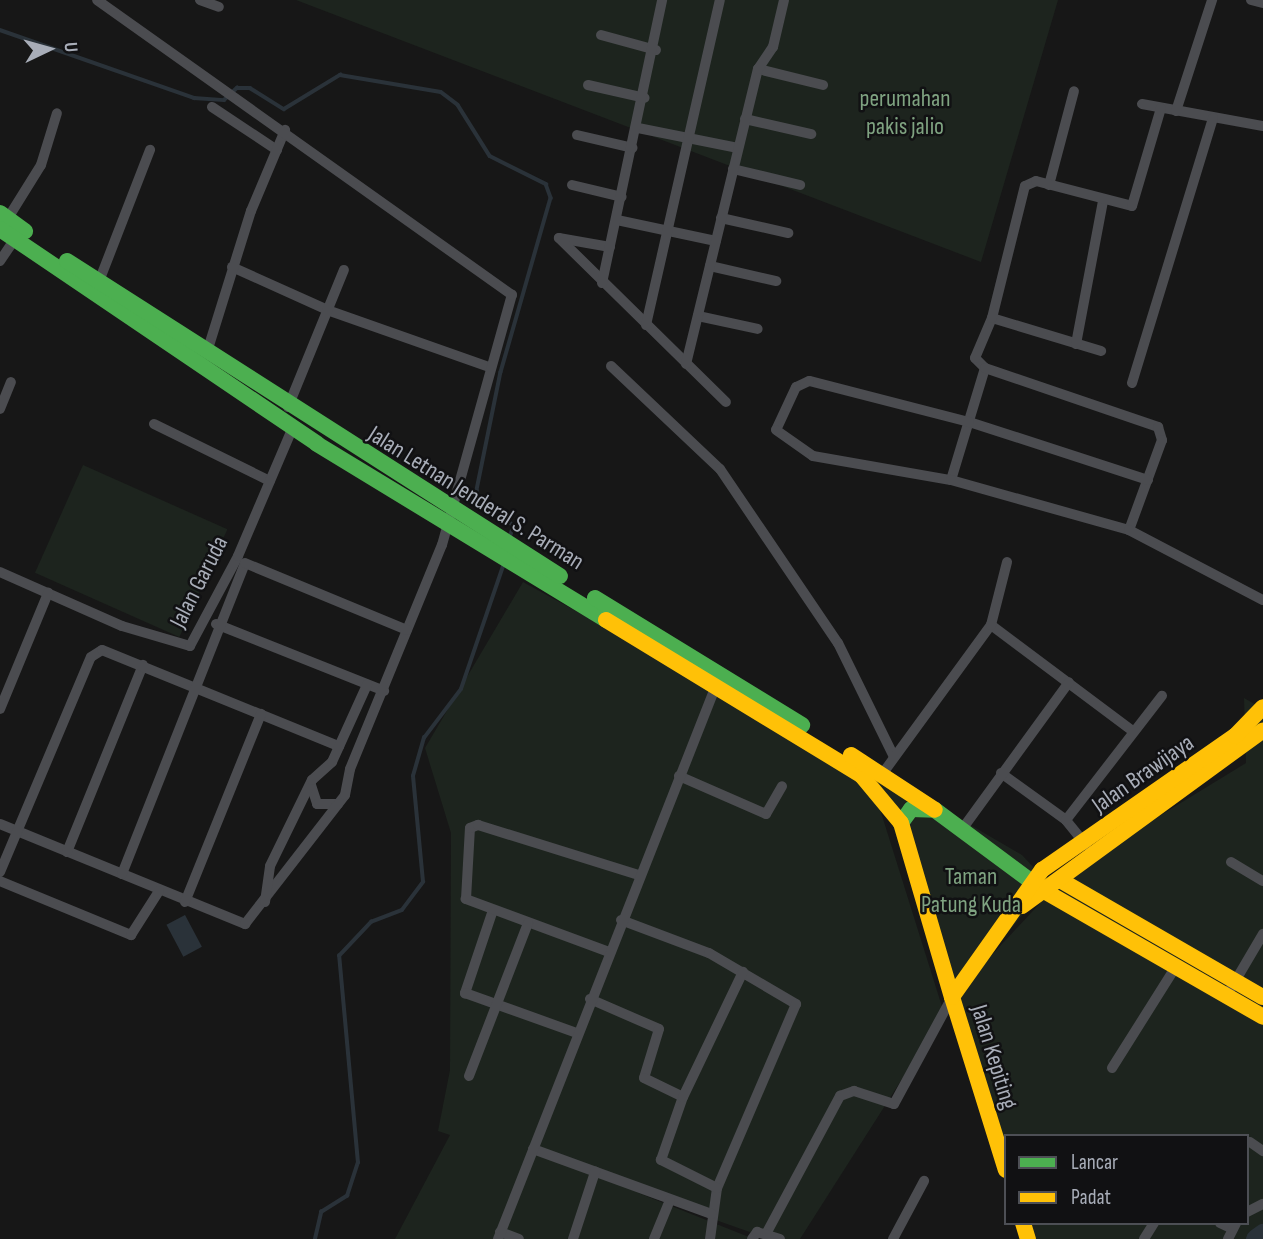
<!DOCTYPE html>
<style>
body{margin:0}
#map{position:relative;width:1263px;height:1239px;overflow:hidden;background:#171717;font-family:"Sofia Sans Condensed",sans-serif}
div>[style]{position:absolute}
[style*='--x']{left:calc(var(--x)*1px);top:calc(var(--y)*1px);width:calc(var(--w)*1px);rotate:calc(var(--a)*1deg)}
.green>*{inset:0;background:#1d241e;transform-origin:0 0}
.water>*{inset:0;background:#2a3239;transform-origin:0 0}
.stream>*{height:3.5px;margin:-1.75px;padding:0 1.75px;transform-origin:1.75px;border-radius:1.75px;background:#2a3239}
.river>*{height:21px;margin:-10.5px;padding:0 10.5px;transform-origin:10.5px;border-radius:10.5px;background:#2a3239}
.street>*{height:10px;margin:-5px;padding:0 5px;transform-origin:5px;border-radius:5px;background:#4b4c50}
.fast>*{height:16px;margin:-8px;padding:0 8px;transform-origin:8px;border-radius:8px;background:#4caf50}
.slow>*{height:16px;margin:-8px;padding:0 8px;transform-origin:8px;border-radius:8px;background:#ffc107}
span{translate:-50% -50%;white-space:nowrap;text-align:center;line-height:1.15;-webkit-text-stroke:5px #111113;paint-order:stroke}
.park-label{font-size:24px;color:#7fa381}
.street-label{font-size:24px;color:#a8adb8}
.legend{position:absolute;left:1004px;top:1134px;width:245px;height:91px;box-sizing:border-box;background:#111113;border:2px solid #4d4f55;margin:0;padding:9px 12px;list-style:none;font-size:21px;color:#a8adb8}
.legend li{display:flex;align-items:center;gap:14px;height:35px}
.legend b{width:35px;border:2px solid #4d4f55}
.north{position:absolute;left:14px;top:14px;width:70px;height:70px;-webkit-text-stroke:5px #111113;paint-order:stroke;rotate:85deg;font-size:19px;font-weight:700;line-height:28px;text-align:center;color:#a8adb8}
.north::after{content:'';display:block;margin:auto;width:24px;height:32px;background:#a8adb8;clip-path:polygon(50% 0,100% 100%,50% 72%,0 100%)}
</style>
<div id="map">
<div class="green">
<div style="clip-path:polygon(296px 0,1058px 0,981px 262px)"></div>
<div style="left:83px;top:465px;width:158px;height:118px;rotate:24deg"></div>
<div style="clip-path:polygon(523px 582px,868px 771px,944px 1013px,800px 1239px,770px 1239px,636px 1192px,754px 1239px,395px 1239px,450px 1135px,438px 1131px,450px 1070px,451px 833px,425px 748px)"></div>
<div style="clip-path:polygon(1244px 698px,1263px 709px,1263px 1239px,1034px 1239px,1029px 1223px,1247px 1223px,1247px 1136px,1006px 1136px,1006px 1155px,873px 768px,1022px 855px,1048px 883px,975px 973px,1071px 870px,1246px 763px)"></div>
</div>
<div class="water">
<div style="left:185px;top:915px;width:36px;height:21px;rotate:62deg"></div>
</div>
<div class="stream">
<div style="--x:0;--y:30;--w:206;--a:19.3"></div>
<div style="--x:194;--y:98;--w:30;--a:4"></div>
<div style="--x:224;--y:100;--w:18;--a:-43"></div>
<div style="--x:237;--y:88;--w:13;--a:0"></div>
<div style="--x:250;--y:88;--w:40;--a:32"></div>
<div style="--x:284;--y:109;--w:66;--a:-31.3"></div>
<div style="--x:340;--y:75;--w:102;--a:9.6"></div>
<div style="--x:441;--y:92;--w:21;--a:37"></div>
<div style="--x:458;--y:105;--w:60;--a:57.9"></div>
<div style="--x:490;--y:156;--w:63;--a:26.6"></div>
<div style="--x:546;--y:184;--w:15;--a:70"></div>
<div style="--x:551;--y:198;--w:181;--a:106"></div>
<div style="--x:501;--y:372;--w:120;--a:101.5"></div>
<div style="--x:477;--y:490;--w:17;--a:73"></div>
<div style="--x:482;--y:506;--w:37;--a:31"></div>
<div style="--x:514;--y:525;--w:14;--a:107"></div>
<div style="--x:315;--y:1239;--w:28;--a:-77"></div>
<div style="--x:321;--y:1212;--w:31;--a:-32"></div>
<div style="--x:347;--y:1196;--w:35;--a:-72"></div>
<div style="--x:358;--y:1163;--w:208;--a:-95.2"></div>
<div style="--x:339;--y:956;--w:47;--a:-46.7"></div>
<div style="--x:371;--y:922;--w:33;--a:-21"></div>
<div style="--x:402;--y:910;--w:35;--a:-53"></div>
<div style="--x:423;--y:882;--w:106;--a:-95.4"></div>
<div style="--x:413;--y:776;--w:40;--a:-74"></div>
<div style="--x:424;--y:738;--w:61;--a:-52.9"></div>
<div style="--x:461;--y:689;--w:130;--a:-71.1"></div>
</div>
<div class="river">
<div style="--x:1256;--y:1239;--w:9;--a:-36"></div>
</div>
<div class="street">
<div style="--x:200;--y:0;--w:20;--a:20"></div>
<div style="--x:1251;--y:0;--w:12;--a:14"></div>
<div style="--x:601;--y:35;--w:57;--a:15.3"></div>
<div style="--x:758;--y:69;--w:67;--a:13.8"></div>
<div style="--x:588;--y:85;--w:58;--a:12.8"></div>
<div style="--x:1142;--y:104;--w:123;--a:10.3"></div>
<div style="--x:212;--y:107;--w:78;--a:33.5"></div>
<div style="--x:1176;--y:111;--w:117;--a:-72"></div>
<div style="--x:745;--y:119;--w:68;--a:12.8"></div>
<div style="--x:638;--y:128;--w:102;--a:11.3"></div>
<div style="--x:577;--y:135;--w:57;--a:13.1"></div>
<div style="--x:733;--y:169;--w:69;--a:13.4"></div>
<div style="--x:572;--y:185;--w:51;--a:13.5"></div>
<div style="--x:1049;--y:185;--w:97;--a:-75.1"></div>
<div style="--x:8;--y:218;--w:62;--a:-58.1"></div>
<div style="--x:41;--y:165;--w:54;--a:-72.9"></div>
<div style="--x:721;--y:218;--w:69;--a:12.6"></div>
<div style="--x:617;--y:220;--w:101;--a:12"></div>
<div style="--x:610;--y:247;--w:52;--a:-170"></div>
<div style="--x:559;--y:238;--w:234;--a:44.5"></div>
<div style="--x:0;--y:261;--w:27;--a:-56"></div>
<div style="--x:710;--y:266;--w:68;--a:12.8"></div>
<div style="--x:232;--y:267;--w:107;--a:24.2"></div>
<div style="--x:330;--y:311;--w:169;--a:19.4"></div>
<div style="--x:602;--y:283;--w:289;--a:-78"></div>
<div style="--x:98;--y:284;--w:144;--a:-68.8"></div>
<div style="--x:698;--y:316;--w:61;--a:12.2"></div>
<div style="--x:992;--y:318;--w:114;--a:16.8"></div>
<div style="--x:646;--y:325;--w:333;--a:-77.2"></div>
<div style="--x:1076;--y:344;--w:146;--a:-79.3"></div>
<div style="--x:207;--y:352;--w:148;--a:-72.7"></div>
<div style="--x:251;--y:211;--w:88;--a:-67.2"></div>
<div style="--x:686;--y:364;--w:304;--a:-76.3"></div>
<div style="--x:758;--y:69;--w:27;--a:-56"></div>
<div style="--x:773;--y:47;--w:48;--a:-76.8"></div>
<div style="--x:611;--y:366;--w:150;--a:43.4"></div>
<div style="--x:720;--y:469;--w:210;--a:55.9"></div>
<div style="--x:838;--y:643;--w:127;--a:63.8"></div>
<div style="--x:985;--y:368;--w:14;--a:-135"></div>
<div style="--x:975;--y:358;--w:43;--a:-67"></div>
<div style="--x:992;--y:318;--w:136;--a:-76"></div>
<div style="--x:1025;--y:186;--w:12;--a:-24"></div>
<div style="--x:1036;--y:181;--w:99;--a:14.6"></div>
<div style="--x:1132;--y:206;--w:102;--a:-73.5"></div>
<div style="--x:1132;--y:383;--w:277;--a:-73"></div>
<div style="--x:288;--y:407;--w:148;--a:-67.8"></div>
<div style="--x:0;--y:409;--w:29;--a:-68"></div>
<div style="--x:154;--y:424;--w:129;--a:26.2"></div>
<div style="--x:951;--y:480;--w:117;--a:-73.1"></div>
<div style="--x:985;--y:368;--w:183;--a:18.8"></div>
<div style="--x:1158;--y:427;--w:14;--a:73"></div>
<div style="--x:1162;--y:440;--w:96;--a:110.1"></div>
<div style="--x:1148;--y:480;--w:188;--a:-162"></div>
<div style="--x:969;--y:422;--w:165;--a:-165.6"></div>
<div style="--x:809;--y:381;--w:14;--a:155"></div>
<div style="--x:796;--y:387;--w:47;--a:114.9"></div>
<div style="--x:776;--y:430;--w:45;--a:35.1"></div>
<div style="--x:813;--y:456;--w:140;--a:9.9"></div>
<div style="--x:951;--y:480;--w:185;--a:15.7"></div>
<div style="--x:1129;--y:530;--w:151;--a:27.6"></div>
<div style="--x:0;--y:572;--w:133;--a:23.9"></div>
<div style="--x:122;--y:626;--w:71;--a:16.4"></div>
<div style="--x:190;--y:646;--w:102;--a:-61.9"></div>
<div style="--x:238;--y:556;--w:140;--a:-66.9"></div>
<div style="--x:216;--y:624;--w:181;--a:21.7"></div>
<div style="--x:991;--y:625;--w:174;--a:36.8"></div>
<div style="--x:0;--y:709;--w:126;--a:-67.5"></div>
<div style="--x:883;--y:773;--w:183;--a:-53.9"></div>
<div style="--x:991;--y:625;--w:65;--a:-75.7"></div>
<div style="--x:1001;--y:773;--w:80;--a:35.9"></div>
<div style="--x:679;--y:776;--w:95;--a:23.6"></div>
<div style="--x:766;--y:814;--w:32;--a:-60"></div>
<div style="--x:311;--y:785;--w:20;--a:72"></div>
<div style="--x:317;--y:804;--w:21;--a:0"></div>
<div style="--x:0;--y:824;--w:265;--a:22.2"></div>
<div style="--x:245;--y:924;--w:163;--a:-52.2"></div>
<div style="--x:345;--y:795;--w:26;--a:-79"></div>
<div style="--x:350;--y:769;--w:242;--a:-67.7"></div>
<div style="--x:442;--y:545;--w:260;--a:-74.4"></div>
<div style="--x:512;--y:295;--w:509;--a:-144.59"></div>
<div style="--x:963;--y:828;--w:180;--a:-54"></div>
<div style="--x:1086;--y:845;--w:32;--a:-129"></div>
<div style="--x:1066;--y:820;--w:157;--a:-52.3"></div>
<div style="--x:67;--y:852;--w:202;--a:-67.9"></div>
<div style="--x:1231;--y:862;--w:37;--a:31"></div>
<div style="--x:0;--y:872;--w:233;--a:-67.1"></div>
<div style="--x:91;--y:657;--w:13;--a:-32"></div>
<div style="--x:102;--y:650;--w:256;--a:22.1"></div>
<div style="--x:122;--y:874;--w:334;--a:-68.4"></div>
<div style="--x:245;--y:563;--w:175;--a:22.5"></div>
<div style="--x:0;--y:881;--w:142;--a:22.4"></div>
<div style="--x:131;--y:935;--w:52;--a:-57.5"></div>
<div style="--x:185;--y:902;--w:203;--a:-68"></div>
<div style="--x:265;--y:902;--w:36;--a:-82"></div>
<div style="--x:270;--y:866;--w:96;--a:-64"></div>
<div style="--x:312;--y:780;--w:27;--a:-42"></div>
<div style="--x:332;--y:762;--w:85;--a:-65.6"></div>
<div style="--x:493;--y:910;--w:88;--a:108.6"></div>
<div style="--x:465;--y:993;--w:119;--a:19.7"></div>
<div style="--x:621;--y:920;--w:94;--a:20.6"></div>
<div style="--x:709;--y:953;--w:101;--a:30.4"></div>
<div style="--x:796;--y:1004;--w:200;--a:113.2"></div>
<div style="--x:717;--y:1188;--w:51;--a:97.8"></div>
<div style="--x:609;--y:952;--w:153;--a:-159.7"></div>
<div style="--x:466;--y:899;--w:71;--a:-86.8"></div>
<div style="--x:470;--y:828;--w:9;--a:-21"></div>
<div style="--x:478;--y:825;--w:169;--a:17.3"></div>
<div style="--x:1227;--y:995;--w:71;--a:-59.5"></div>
<div style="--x:590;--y:999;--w:75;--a:23.5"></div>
<div style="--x:659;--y:1029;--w:51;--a:107"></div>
<div style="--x:644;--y:1078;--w:43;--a:26"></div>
<div style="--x:1112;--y:1068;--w:118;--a:-57.8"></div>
<div style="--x:469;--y:1076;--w:164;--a:-68.9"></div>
<div style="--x:1250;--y:1142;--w:16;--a:35"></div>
<div style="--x:533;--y:1149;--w:190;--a:20"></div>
<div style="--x:717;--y:1188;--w:63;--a:-153.4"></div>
<div style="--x:661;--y:1160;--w:67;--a:-70.8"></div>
<div style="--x:683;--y:1097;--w:139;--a:-64.4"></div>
<div style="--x:1247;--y:1212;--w:18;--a:-27"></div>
<div style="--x:1220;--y:1223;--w:14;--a:25"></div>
<div style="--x:500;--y:1232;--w:20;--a:20"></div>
<div style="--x:766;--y:1234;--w:157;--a:-61.8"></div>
<div style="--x:840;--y:1096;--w:15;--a:-20"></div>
<div style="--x:854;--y:1091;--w:42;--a:18"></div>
<div style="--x:894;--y:1104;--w:122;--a:-61.5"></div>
<div style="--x:498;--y:1239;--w:592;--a:-68.5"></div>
<div style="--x:573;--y:1239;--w:71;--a:-71.8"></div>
<div style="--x:654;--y:1239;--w:42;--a:-67.7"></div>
<div style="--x:752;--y:1239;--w:9;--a:-54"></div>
<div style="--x:757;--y:1232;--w:24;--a:17"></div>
<div style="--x:893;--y:1239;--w:66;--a:-61.9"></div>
<div style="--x:1144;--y:1239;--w:19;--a:-58"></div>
<div style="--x:1228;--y:1239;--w:18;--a:-63"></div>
</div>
<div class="fast">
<div style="--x:0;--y:213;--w:31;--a:36"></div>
<div style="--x:0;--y:229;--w:383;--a:34.1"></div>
<div style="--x:317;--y:444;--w:338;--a:31.3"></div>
<div style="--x:67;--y:261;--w:585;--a:32.58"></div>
<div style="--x:595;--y:598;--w:243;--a:31.5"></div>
<div style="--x:901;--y:823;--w:17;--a:-54"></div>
<div style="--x:911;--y:809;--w:24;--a:2"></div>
<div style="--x:935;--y:810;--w:131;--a:36.6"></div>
</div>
<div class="slow">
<div style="--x:606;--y:620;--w:298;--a:31.3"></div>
<div style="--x:861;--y:775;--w:62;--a:50.2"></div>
<div style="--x:901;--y:823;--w:181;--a:73.7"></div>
<div style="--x:851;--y:755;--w:100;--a:33.2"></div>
<div style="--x:1060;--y:880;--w:234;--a:30"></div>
<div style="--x:1046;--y:892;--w:250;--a:29.9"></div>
<div style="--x:1022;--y:906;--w:298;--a:-36.1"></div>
<div style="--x:952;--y:997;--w:181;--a:72.7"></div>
<div style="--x:952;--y:997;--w:156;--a:-54.7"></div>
<div style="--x:1042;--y:870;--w:235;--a:-34.8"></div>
<div style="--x:1235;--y:736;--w:40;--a:-46"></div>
<div style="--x:1023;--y:1223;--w:17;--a:73"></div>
</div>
<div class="park-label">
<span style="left:905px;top:113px">perumahan<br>pakis jalio</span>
<span style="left:971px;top:891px">Taman<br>Patung Kuda</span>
</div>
<div class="street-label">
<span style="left:476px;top:498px;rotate:32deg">Jalan Letnan Jenderal S. Parman</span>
<span style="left:199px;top:582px;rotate:-63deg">Jalan Garuda</span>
<span style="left:1143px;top:774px;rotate:-35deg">Jalan Brawijaya</span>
<span style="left:994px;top:1057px;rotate:73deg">Jalan Kepiting</span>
</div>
<ul class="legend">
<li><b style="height:9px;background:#4caf50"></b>Lancar</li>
<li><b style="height:9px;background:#ffc107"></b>Padat</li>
</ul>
<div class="north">U</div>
</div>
